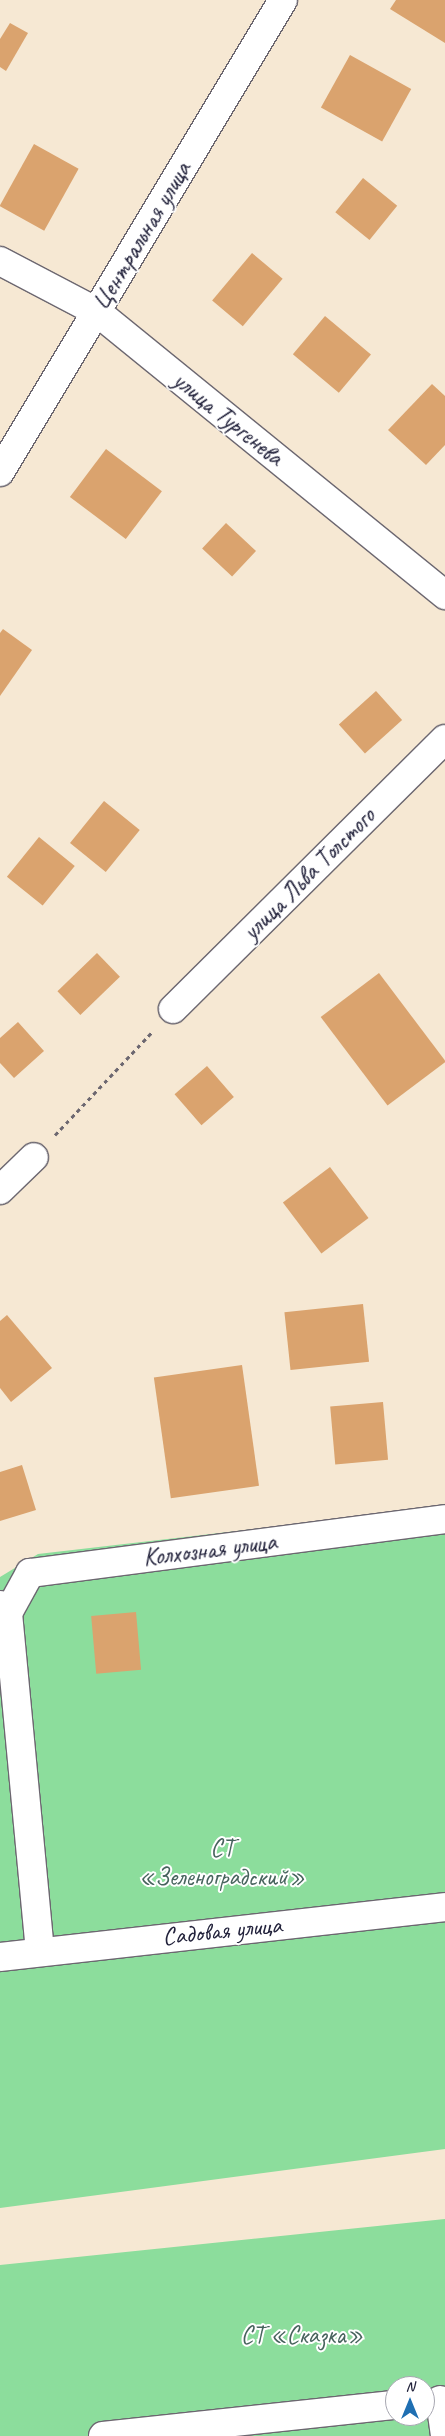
<!DOCTYPE html>
<meta charset="utf-8">
<style>
body{margin:0}
#map{position:relative;width:445px;height:2436px;overflow:hidden;background:#f6e8d3;font-family:Caveat,sans-serif}
div>[style]{position:absolute}
[style*='--x']{left:calc(var(--x)*1px);top:calc(var(--y)*1px);width:calc(var(--w)*1px);rotate:calc(var(--a)*1deg)}
.green>*{inset:0;background:#8cdd9c}
.building>*{inset:0;background:#daa36e;transform-origin:0 0}
.path>*{height:3px;margin-top:-1.5px;transform-origin:0;background:repeating-linear-gradient(90deg,#6c6770 0 4px,transparent 0 8px)}
.roads{filter:drop-shadow(1px 0 #6c6770) drop-shadow(-1px 0 #6c6770) drop-shadow(0 1px #6c6770) drop-shadow(0 -1px #6c6770)}
.minor>*{height:28px;margin:-14px;padding:0 14px;transform-origin:14px;border-radius:14px;background:#fff}
span{translate:-50% -50%;white-space:nowrap;text-align:center;line-height:1.15;-webkit-text-stroke:4px #fff;paint-order:stroke}
.street-label{font-size:25px;color:#22223b}
.park-label{font-size:25px;color:#47635d}
.north{position:absolute;left:385px;top:2376px;width:50px;height:50px;box-sizing:border-box;background:#fff;border:1px solid #a7a7b1;border-radius:50%;rotate:0deg;font-size:14px;font-weight:700;line-height:20px;text-align:center;color:#22223b}
.north::after{content:'';display:block;margin:auto;width:18px;height:22px;background:#1f6fb2;clip-path:polygon(50% 0,100% 100%,50% 72%,0 100%)}
</style>
<div id="map">
<div class="green">
<div style="clip-path:polygon(445px 1507px,445px 2149px,0 2208px,0 1577px,38px 1554px)"></div>
<div style="clip-path:polygon(evenodd,445px 2219px,445px 2436px,0 2436px,0 2265px,445px 2219px,395px 2386px,425px 2386px,425px 2416px,395px 2416px,395px 2386px)"></div>
</div>
<div class="building">
<div style="clip-path:polygon(396px 0,445px 0,445px 43px,390px 9px)"></div>
<div style="clip-path:polygon(10px 23px,28px 33px,6px 71px,0 67px,0 39px)"></div>
<div style="left:350px;top:55px;width:70px;height:60px;rotate:29deg"></div>
<div style="left:34px;top:144px;width:51px;height:71px;rotate:29deg"></div>
<div style="left:363px;top:178px;width:44px;height:44px;rotate:39deg"></div>
<div style="left:252px;top:253px;width:40px;height:62px;rotate:40deg"></div>
<div style="left:325px;top:316px;width:60px;height:50px;rotate:40deg"></div>
<div style="clip-path:polygon(432px 384px,445px 396px,445px 445px,426px 465px,388px 430px)"></div>
<div style="left:106px;top:449px;width:70px;height:60px;rotate:37deg"></div>
<div style="left:226px;top:523px;width:41px;height:35px;rotate:43deg"></div>
<div style="clip-path:polygon(3px 629px,32px 650px,0 696px,0 633px)"></div>
<div style="left:376px;top:691px;width:39px;height:50px;rotate:48deg"></div>
<div style="left:104px;top:801px;width:46px;height:54px;rotate:39deg"></div>
<div style="left:39px;top:837px;width:46px;height:51px;rotate:39deg"></div>
<div style="left:97px;top:953px;width:33px;height:55px;rotate:46deg"></div>
<div style="left:379px;top:973px;width:111px;height:73px;rotate:53deg"></div>
<div style="clip-path:polygon(18px 1022px,44px 1051px,14px 1078px,0 1063px,0 1038px)"></div>
<div style="left:207px;top:1066px;width:41px;height:43px;rotate:49deg"></div>
<div style="left:330px;top:1167px;width:64px;height:59px;rotate:53deg"></div>
<div style="left:363px;top:1304px;width:58px;height:79px;rotate:84deg"></div>
<div style="clip-path:polygon(7px 1315px,52px 1368px,11px 1402px,0 1388px,0 1321px)"></div>
<div style="left:242px;top:1365px;width:122px;height:89px;rotate:82deg"></div>
<div style="left:383px;top:1402px;width:58px;height:53px;rotate:85deg"></div>
<div style="clip-path:polygon(22px 1465px,36px 1510px,0 1521px,0 1472px)"></div>
<div style="left:136px;top:1612px;width:58px;height:45px;rotate:85deg"></div>
</div>
<div class="path">
<div style="--x:55;--y:1135;--w:141;--a:-46.7"></div>
</div>
<div class="roads">
<div class="minor">
<div style="--x:0;--y:261;--w:110;--a:27.7"></div>
<div style="--x:97;--y:312;--w:449;--a:39.1"></div>
<div style="--x:0;--y:472;--w:550;--a:-59.05"></div>
<div style="--x:173;--y:1009;--w:383;--a:-44.8"></div>
<div style="--x:0;--y:1190;--w:47;--a:-44.1"></div>
<div style="--x:0;--y:1605;--w:11;--a:45"></div>
<div style="--x:8;--y:1613;--w:46;--a:-61.2"></div>
<div style="--x:30;--y:1573;--w:418;--a:-7.4"></div>
<div style="--x:0;--y:1618;--w:9;--a:-32"></div>
<div style="--x:8;--y:1613;--w:340;--a:84.6"></div>
<div style="--x:0;--y:1957;--w:448;--a:-6.4"></div>
<div style="--x:440;--y:2400;--w:36;--a:82"></div>
<div style="--x:103;--y:2436;--w:294;--a:-6.1"></div>
</div>
</div>
<div class="street-label">
<span style="left:142px;top:236px;rotate:-59deg">Центральная улица</span>
<span style="left:228px;top:419px;rotate:39deg">улица Тургенева</span>
<span style="left:309px;top:874px;rotate:-45deg">улица Льва Толстого</span>
<span style="left:210px;top:1550px;rotate:-7deg">Колхозная улица</span>
<span style="left:222px;top:1931px;rotate:-6deg">Садовая улица</span>
</div>
<div class="park-label">
<span style="left:222px;top:1863px">СТ<br>«Зеленоградский»</span>
<span style="left:302px;top:2335px">СТ «Сказка»</span>
</div>
<div class="north">N</div>
</div>
